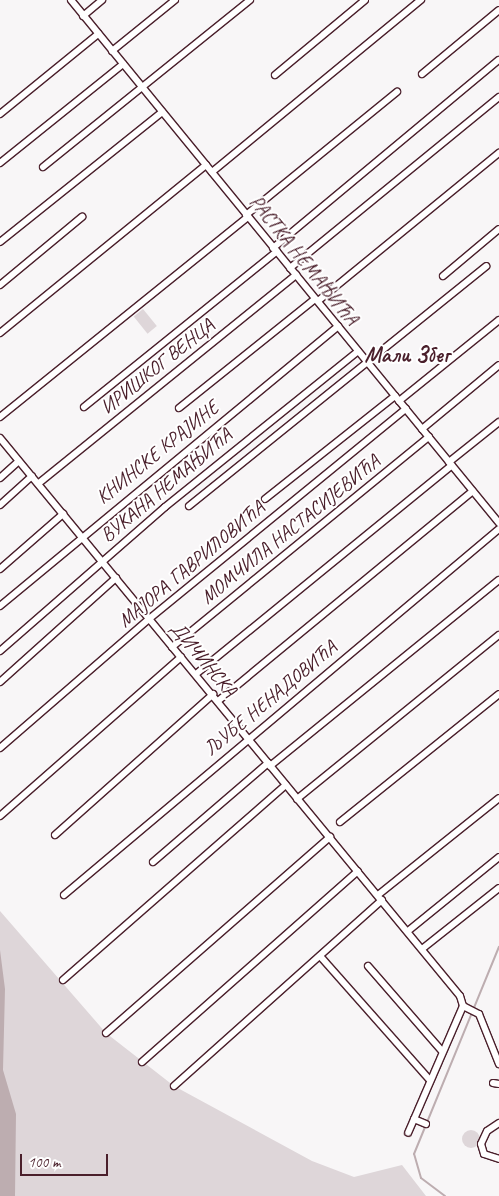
<!DOCTYPE html>
<meta charset="utf-8">
<style>
body{margin:0}
#map{position:relative;width:499px;height:1196px;overflow:hidden;background:#f8f6f7;font-family:Caveat,sans-serif}
div>[style]{position:absolute}
[style*='--x']{left:calc(var(--x)*1px);top:calc(var(--y)*1px);width:calc(var(--w)*1px);rotate:calc(var(--a)*1deg)}
.green>*{inset:0;background:#ded6d9;transform-origin:0 0}
.round{border-radius:50%}
.water>*{inset:0;background:#bdadb0}
.stream>*{height:2px;margin:-1px;padding:0 1px;transform-origin:1px;border-radius:1px;background:#bdadb0}
.roads{filter:drop-shadow(1px 0 #4a1f2b) drop-shadow(-1px 0 #4a1f2b) drop-shadow(0 1px #4a1f2b) drop-shadow(0 -1px #4a1f2b)}
.minor>*{height:6px;margin:-3px;padding:0 3px;transform-origin:3px;border-radius:3px;background:#fff}
span{translate:-50% -50%;white-space:nowrap;text-align:center;line-height:1.15;-webkit-text-stroke:4px #fff;paint-order:stroke}
.street-label{font-size:20px;color:#4a1f2b}
.quarter-label{font-size:22px;color:#4a1f2b;font-weight:700}
.scale{position:absolute;left:20px;top:1154px;width:88px;height:22px;box-sizing:border-box;border:2px solid #4a1f2b;border-top:0;padding-left:6px;font-size:15px;line-height:18px;white-space:nowrap;color:#4a1f2b;-webkit-text-stroke:4px #fff;paint-order:stroke}
</style>
<div id="map">
<div class="green">
<div style="left:143px;top:309px;width:22px;height:12px;rotate:51deg"></div>
<div style="clip-path:polygon(0 911px,106px 1033px,174px 1086px,312px 1161px,354px 1177px,402px 1165px,426px 1196px,0 1196px)"></div>
<div class="round" style="left:462px;top:1130px;width:18px;height:18px"></div>
</div>
<div class="water">
<div style="clip-path:polygon(0 950px,5px 989px,3px 1070px,16px 1114px,15px 1196px,0 1196px)"></div>
</div>
<div class="stream">
<div style="--x:445;--y:1196;--w:30;--a:-143"></div>
<div style="--x:421;--y:1178;--w:25;--a:-106"></div>
<div style="--x:414;--y:1154;--w:224;--a:-67.7"></div>
</div>
<div class="roads">
<div class="minor">
<div style="--x:71;--y:0;--w:676;--a:50.7"></div>
<div style="--x:83;--y:16;--w:25;--a:-40"></div>
<div style="--x:112;--y:51;--w:81;--a:-39"></div>
<div style="--x:422;--y:74;--w:100;--a:-39.7"></div>
<div style="--x:275;--y:75;--w:117;--a:-39.8"></div>
<div style="--x:0;--y:114;--w:127;--a:-39.2"></div>
<div style="--x:0;--y:163;--w:158;--a:-38.8"></div>
<div style="--x:43;--y:167;--w:266;--a:-38.9"></div>
<div style="--x:212;--y:172;--w:271;--a:-39.5"></div>
<div style="--x:246;--y:215;--w:195;--a:-39.2"></div>
<div style="--x:0;--y:242;--w:208;--a:-38.7"></div>
<div style="--x:273;--y:248;--w:294;--a:-39.8"></div>
<div style="--x:290;--y:268;--w:270;--a:-39.3"></div>
<div style="--x:443;--y:276;--w:73;--a:-40"></div>
<div style="--x:0;--y:285;--w:107;--a:-39.7"></div>
<div style="--x:318;--y:301;--w:234;--a:-39.3"></div>
<div style="--x:0;--y:333;--w:266;--a:-39.2"></div>
<div style="--x:399;--y:401;--w:129;--a:-39"></div>
<div style="--x:84;--y:407;--w:248;--a:-38.9"></div>
<div style="--x:179;--y:408;--w:174;--a:-38.7"></div>
<div style="--x:0;--y:417;--w:319;--a:-38.9"></div>
<div style="--x:422;--y:429;--w:100;--a:-39.7"></div>
<div style="--x:0;--y:438;--w:723;--a:50.5"></div>
<div style="--x:460;--y:996;--w:10;--a:73"></div>
<div style="--x:463;--y:1006;--w:138;--a:113.4"></div>
<div style="--x:449;--y:462;--w:64;--a:-38.7"></div>
<div style="--x:0;--y:478;--w:25;--a:-42"></div>
<div style="--x:39;--y:483;--w:331;--a:-39"></div>
<div style="--x:265;--y:499;--w:166;--a:-38.4"></div>
<div style="--x:0;--y:505;--w:43;--a:-42.2"></div>
<div style="--x:189;--y:506;--w:382;--a:-38.9"></div>
<div style="--x:0;--y:569;--w:84;--a:-41.1"></div>
<div style="--x:0;--y:606;--w:439;--a:-39.6"></div>
<div style="--x:172;--y:647;--w:332;--a:-39.3"></div>
<div style="--x:0;--y:651;--w:219;--a:-41.1"></div>
<div style="--x:165;--y:507;--w:248;--a:-38.9"></div>
<div style="--x:196;--y:674;--w:330;--a:-39.2"></div>
<div style="--x:0;--y:682;--w:156;--a:-41.9"></div>
<div style="--x:218;--y:701;--w:330;--a:-39.5"></div>
<div style="--x:0;--y:748;--w:197;--a:-40.9"></div>
<div style="--x:149;--y:619;--w:332;--a:-39.3"></div>
<div style="--x:270;--y:766;--w:295;--a:-39.1"></div>
<div style="--x:297;--y:799;--w:260;--a:-39.1"></div>
<div style="--x:0;--y:816;--w:241;--a:-41.3"></div>
<div style="--x:340;--y:822;--w:204;--a:-38.8"></div>
<div style="--x:55;--y:835;--w:212;--a:-41.7"></div>
<div style="--x:153;--y:862;--w:152;--a:-40.7"></div>
<div style="--x:64;--y:895;--w:568;--a:-40.08"></div>
<div style="--x:378;--y:895;--w:155;--a:-38.7"></div>
<div style="--x:408;--y:931;--w:117;--a:-39.1"></div>
<div style="--x:422;--y:949;--w:98;--a:-38.4"></div>
<div style="--x:320;--y:956;--w:164;--a:48.5"></div>
<div style="--x:368;--y:966;--w:113;--a:49"></div>
<div style="--x:63;--y:980;--w:296;--a:-41.2"></div>
<div style="--x:463;--y:1006;--w:18;--a:27"></div>
<div style="--x:479;--y:1014;--w:54;--a:68.2"></div>
<div style="--x:106;--y:1033;--w:298;--a:-41.2"></div>
<div style="--x:142;--y:1062;--w:288;--a:-41.5"></div>
<div style="--x:493;--y:1083;--w:6;--a:9"></div>
<div style="--x:174;--y:1086;--w:279;--a:-41.8"></div>
<div style="--x:414;--y:1119;--w:13;--a:23"></div>
<div style="--x:499;--y:1123;--w:14;--a:146"></div>
<div style="--x:487;--y:1131;--w:14;--a:115"></div>
<div style="--x:481;--y:1144;--w:10;--a:73"></div>
<div style="--x:484;--y:1154;--w:16;--a:18"></div>
</div>
</div>
<div class="street-label">
<span style="left:304px;top:260px;rotate:51deg">РАСТКА НЕМАЊИЋА</span>
<span style="left:157px;top:366px;rotate:-39deg">ИРИШКОГ ВЕНЦА</span>
<span style="left:157px;top:452px;rotate:-39deg">КНИНСКЕ КРАЈИНЕ</span>
<span style="left:166px;top:485px;rotate:-40deg">ВУКАНА НЕМАЊИЋА</span>
<span style="left:290px;top:529px;rotate:-39deg">МОМЧИЛА НАСТАСИЈЕВИЋА</span>
<span style="left:191px;top:564px;rotate:-40deg">МАЈОРА ГАВРИЛОВИЋА</span>
<span style="left:204px;top:659px;rotate:50deg">ДИЧИНСКА</span>
<span style="left:270px;top:698px;rotate:-40deg">ЉУБЕ НЕНАДОВИЋА</span>
</div>
<div class="quarter-label">
<span style="left:407px;top:356px">Мали Збег</span>
</div>
<div class="scale">100 m</div>
</div>
